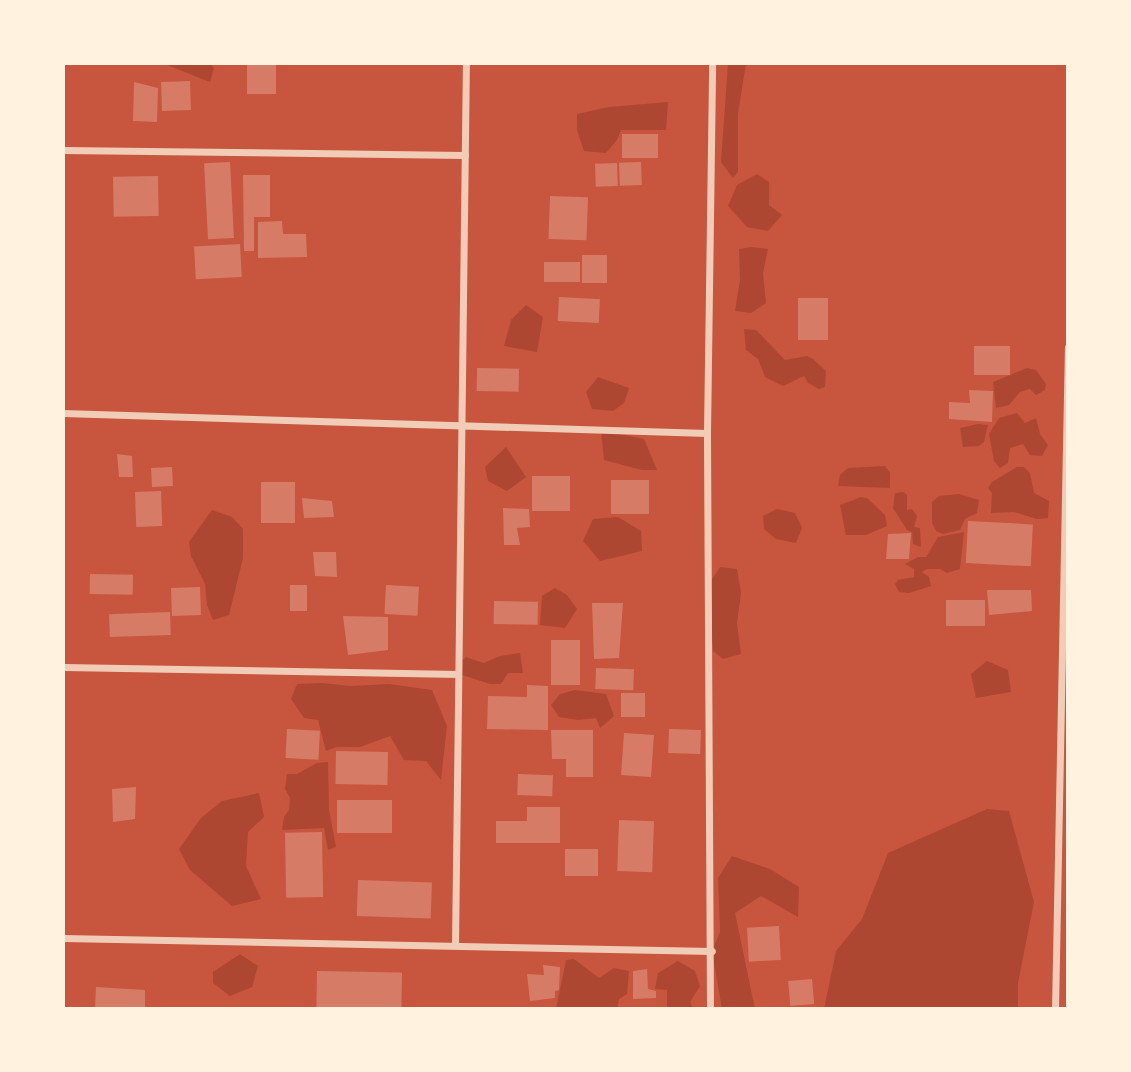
<!DOCTYPE html>
<style>
body{margin:0}
#map{position:relative;width:1131px;height:1072px;overflow:hidden;background:#c8553d;font-family:Poppins,sans-serif}
div>[style]{position:absolute}
[style*='--x']{left:calc(var(--x)*1px);top:calc(var(--y)*1px);width:calc(var(--w)*1px);rotate:calc(var(--a)*1deg)}
.green>*{inset:0;background:#ae4732}
.building>*{inset:0;background:#d67c66;transform-origin:0 0}
.minor>*{height:7px;margin:-3.5px;padding:0 3.5px;transform-origin:3.5px;border-radius:3.5px;background:#f1ccb7}
span{translate:-50% -50%;white-space:nowrap;text-align:center;line-height:1.15;-webkit-text-stroke:5px #fff3e0;paint-order:stroke}
.frame{position:absolute;inset:0;border:65px solid #fff3e0;pointer-events:none}
</style>
<div id="map">
<div class="green">
<div style="clip-path:polygon(162px 63px,210px 63px,214px 68px,210px 82px)"></div>
<div style="clip-path:polygon(728px 63px,746px 63px,738px 114px,738px 172px,733px 178px,721px 162px)"></div>
<div style="clip-path:polygon(668px 102px,666px 130px,621px 130px,617px 140px,606px 153px,584px 151px,577px 130px,577px 114px,609px 107px)"></div>
<div style="clip-path:polygon(757px 174px,769px 182px,769px 205px,782px 215px,768px 231px,747px 227px,728px 206px,737px 185px)"></div>
<div style="clip-path:polygon(752px 247px,768px 249px,763px 273px,766px 303px,751px 313px,735px 311px,740px 280px,739px 249px)"></div>
<div style="clip-path:polygon(526px 305px,543px 317px,537px 352px,504px 346px,511px 320px)"></div>
<div style="clip-path:polygon(744px 329px,756px 330px,785px 360px,807px 356px,813px 359px,826px 371px,825px 387px,819px 389px,808px 383px,804px 376px,783px 386px,765px 377px,758px 359px,746px 350px)"></div>
<div style="clip-path:polygon(1027px 368px,1036px 370px,1046px 384px,1045px 390px,1036px 395px,1030px 389px,1020px 392px,1009px 405px,996px 408px,993px 382px)"></div>
<div style="clip-path:polygon(598px 377px,629px 388px,624px 403px,613px 411px,592px 409px,586px 392px)"></div>
<div style="clip-path:polygon(1017px 413px,1025px 423px,1036px 418px,1040px 434px,1048px 445px,1042px 456px,1030px 455px,1023px 444px,1010px 448px,1008px 463px,1000px 468px,994px 461px,989px 434px,999px 418px)"></div>
<div style="clip-path:polygon(978px 424px,988px 425px,984px 442px,979px 446px,963px 447px,960px 428px)"></div>
<div style="clip-path:polygon(601px 430px,644px 439px,657px 470px,642px 470px,604px 460px)"></div>
<div style="clip-path:polygon(506px 447px,526px 477px,507px 491px,488px 481px,485px 467px)"></div>
<div style="clip-path:polygon(885px 466px,890px 473px,890px 488px,838px 486px,840px 475px,848px 468px)"></div>
<div style="clip-path:polygon(1017px 467px,1024px 467px,1030px 473px,1034px 493px,1049px 501px,1048px 518px,1037px 519px,1014px 512px,991px 513px,992px 493px,988px 488px,992px 482px)"></div>
<div style="clip-path:polygon(903px 492px,907px 495px,907px 510px,912px 509px,917px 516px,914px 527px,920px 528px,921px 547px,913px 544px,912px 532px,907px 530px,893px 508px,895px 493px)"></div>
<div style="clip-path:polygon(959px 494px,979px 500px,977px 513px,965px 519px,960px 530px,943px 534px,936px 531px,932px 523px,932px 502px,939px 496px)"></div>
<div style="clip-path:polygon(861px 497px,867px 498px,885px 515px,887px 526px,866px 535px,846px 535px,840px 505px)"></div>
<div style="clip-path:polygon(777px 509px,795px 513px,802px 528px,796px 543px,776px 539px,764px 529px,763px 516px)"></div>
<div style="clip-path:polygon(212px 510px,232px 517px,243px 529px,243px 558px,229px 615px,213px 620px,207px 605px,205px 584px,191px 556px,189px 542px)"></div>
<div style="clip-path:polygon(618px 517px,641px 531px,642px 551px,600px 561px,583px 541px,593px 519px)"></div>
<div style="clip-path:polygon(964px 532px,960px 569px,947px 573px,940px 569px,927px 569px,922px 572px,929px 577px,931px 586px,909px 593px,899px 592px,895px 584px,898px 580px,914px 577px,914px 569px,905px 564px,918px 557px,926px 557px,938px 537px)"></div>
<div style="clip-path:polygon(720px 567px,737px 569px,741px 593px,737px 623px,741px 654px,723px 659px,713px 651px,707px 587px)"></div>
<div style="clip-path:polygon(555px 588px,567px 595px,577px 609px,565px 628px,540px 625px,542px 596px)"></div>
<div style="clip-path:polygon(520px 653px,523px 673px,508px 673px,501px 684px,490px 684px,459px 674px,457px 665px,466px 657px,484px 663px,500px 656px)"></div>
<div style="clip-path:polygon(987px 661px,1008px 670px,1011px 692px,976px 698px,971px 674px)"></div>
<div style="clip-path:polygon(322px 683px,350px 686px,389px 684px,432px 690px,447px 726px,441px 780px,426px 761px,404px 760px,390px 736px,360px 747px,337px 747px,326px 751px,318px 720px,304px 718px,291px 699px,297px 684px)"></div>
<div style="clip-path:polygon(575px 690px,606px 694px,614px 716px,600px 728px,596px 718px,578px 720px,559px 717px,551px 705px,560px 694px)"></div>
<div style="clip-path:polygon(328px 762px,329px 810px,336px 847px,328px 850px,324px 828px,282px 830px,284px 817px,289px 810px,290px 798px,285px 789px,287px 774px,297px 774px,317px 763px)"></div>
<div style="clip-path:polygon(259px 793px,264px 817px,248px 832px,246px 866px,261px 899px,232px 906px,190px 870px,179px 849px,201px 818px,222px 801px)"></div>
<div style="clip-path:polygon(987px 809px,1009px 811px,1034px 902px,1018px 983px,1018px 1009px,824px 1009px,836px 951px,862px 919px,888px 853px)"></div>
<div style="clip-path:polygon(732px 856px,770px 869px,799px 887px,798px 917px,761px 896px,735px 913px,755px 1009px,722px 1009px,712px 951px,720px 932px,718px 878px)"></div>
<div style="clip-path:polygon(240px 954px,258px 966px,252px 987px,230px 996px,213px 983px,213px 972px)"></div>
<div style="clip-path:polygon(574px 959px,599px 978px,614px 968px,629px 971px,627px 994px,619px 999px,617px 1009px,556px 1009px,566px 960px)"></div>
<div style="clip-path:polygon(678px 961px,695px 971px,700px 986px,690px 1002px,693px 1009px,667px 1009px,667px 990px,655px 989px,658px 973px)"></div>
</div>
<div class="building">
<div style="left:247px;top:63px;width:29px;height:31px"></div>
<div style="left:190px;top:81px;width:29px;height:29px;rotate:88deg"></div>
<div style="clip-path:polygon(134px 82px,158px 88px,157px 122px,133px 121px)"></div>
<div style="left:622px;top:134px;width:36px;height:24px"></div>
<div style="left:230px;top:162px;width:76px;height:26px;rotate:87deg"></div>
<div style="left:641px;top:162px;width:23px;height:22px;rotate:88deg"></div>
<div style="left:617px;top:163px;width:23px;height:22px;rotate:88deg"></div>
<div style="clip-path:polygon(243px 175px,270px 175px,270px 217px,254px 217px,254px 251px,244px 251px)"></div>
<div style="left:158px;top:176px;width:40px;height:45px;rotate:89deg"></div>
<div style="left:550px;top:196px;width:38px;height:43px;rotate:2deg"></div>
<div style="clip-path:polygon(282px 221px,283px 234px,306px 234px,307px 257px,258px 258px,258px 222px)"></div>
<div style="left:240px;top:244px;width:33px;height:46px;rotate:87deg"></div>
<div style="left:582px;top:255px;width:25px;height:28px"></div>
<div style="left:544px;top:262px;width:36px;height:20px"></div>
<div style="left:559px;top:297px;width:41px;height:24px;rotate:3deg"></div>
<div style="left:828px;top:298px;width:42px;height:30px;rotate:90deg"></div>
<div style="left:974px;top:346px;width:36px;height:29px"></div>
<div style="left:477px;top:368px;width:42px;height:23px;rotate:1deg"></div>
<div style="clip-path:polygon(969px 390px,993px 391px,992px 422px,949px 419px,949px 402px,970px 403px)"></div>
<div style="clip-path:polygon(117px 454px,132px 456px,133px 477px,119px 477px)"></div>
<div style="left:172px;top:467px;width:19px;height:21px;rotate:87deg"></div>
<div style="left:532px;top:476px;width:38px;height:35px"></div>
<div style="left:611px;top:480px;width:38px;height:34px"></div>
<div style="left:261px;top:482px;width:34px;height:41px"></div>
<div style="left:161px;top:491px;width:35px;height:26px;rotate:88deg"></div>
<div style="clip-path:polygon(302px 498px,332px 501px,334px 517px,304px 518px)"></div>
<div style="clip-path:polygon(503px 508px,529px 509px,530px 527px,517px 528px,520px 545px,504px 545px)"></div>
<div style="left:968px;top:521px;width:65px;height:42px;rotate:3deg"></div>
<div style="clip-path:polygon(911px 533px,909px 559px,886px 559px,888px 534px)"></div>
<div style="clip-path:polygon(313px 552px,336px 552px,337px 577px,315px 576px)"></div>
<div style="left:90px;top:574px;width:43px;height:20px;rotate:1deg"></div>
<div style="left:290px;top:585px;width:17px;height:26px"></div>
<div style="left:386px;top:585px;width:33px;height:29px;rotate:3deg"></div>
<div style="left:200px;top:587px;width:28px;height:29px;rotate:88deg"></div>
<div style="clip-path:polygon(987px 590px,1031px 590px,1032px 611px,989px 615px)"></div>
<div style="left:946px;top:600px;width:39px;height:26px"></div>
<div style="left:494px;top:601px;width:44px;height:23px;rotate:1deg"></div>
<div style="clip-path:polygon(592px 603px,623px 603px,619px 658px,594px 659px)"></div>
<div style="left:170px;top:612px;width:23px;height:61px;rotate:88deg"></div>
<div style="clip-path:polygon(343px 616px,388px 617px,388px 650px,348px 655px)"></div>
<div style="left:580px;top:640px;width:45px;height:29px;rotate:90deg"></div>
<div style="left:596px;top:668px;width:38px;height:21px;rotate:2deg"></div>
<div style="clip-path:polygon(527px 685px,548px 686px,548px 730px,487px 729px,488px 696px,527px 697px)"></div>
<div style="left:621px;top:693px;width:24px;height:24px"></div>
<div style="left:287px;top:729px;width:33px;height:29px;rotate:3deg"></div>
<div style="left:669px;top:729px;width:32px;height:24px;rotate:2deg"></div>
<div style="clip-path:polygon(551px 730px,593px 730px,593px 777px,566px 777px,566px 759px,552px 759px)"></div>
<div style="left:624px;top:733px;width:30px;height:42px;rotate:4deg"></div>
<div style="left:336px;top:751px;width:52px;height:33px;rotate:1deg"></div>
<div style="left:518px;top:774px;width:35px;height:21px;rotate:2deg"></div>
<div style="clip-path:polygon(136px 787px,135px 819px,113px 822px,112px 789px)"></div>
<div style="left:337px;top:800px;width:55px;height:33px"></div>
<div style="clip-path:polygon(527px 807px,560px 807px,560px 843px,496px 843px,496px 821px,527px 821px)"></div>
<div style="left:619px;top:820px;width:35px;height:51px;rotate:2deg"></div>
<div style="left:322px;top:832px;width:65px;height:37px;rotate:89deg"></div>
<div style="left:565px;top:849px;width:33px;height:27px"></div>
<div style="left:358px;top:880px;width:74px;height:36px;rotate:2deg"></div>
<div style="left:779px;top:926px;width:34px;height:32px;rotate:87deg"></div>
<div style="clip-path:polygon(543px 965px,560px 967px,559px 990px,555px 991px,555px 998px,530px 1001px,527px 974px,544px 975px)"></div>
<div style="clip-path:polygon(647px 969px,648px 989px,656px 991px,656px 998px,633px 999px,633px 971px)"></div>
<div style="left:317px;top:971px;width:85px;height:38px;rotate:1deg"></div>
<div style="left:812px;top:979px;width:25px;height:24px;rotate:85deg"></div>
<div style="clip-path:polygon(96px 987px,145px 990px,145px 1009px,95px 1009px)"></div>
</div>
<div class="minor">
<div style="--x:63;--y:150;--w:402;--a:0.7"></div>
<div style="--x:63;--y:413;--w:644;--a:1.78"></div>
<div style="--x:63;--y:667;--w:395;--a:1"></div>
<div style="--x:63;--y:938;--w:649;--a:1.15"></div>
<div style="--x:455;--y:945;--w:882;--a:-89.29"></div>
<div style="--x:710;--y:1009;--w:576;--a:-90.3"></div>
<div style="--x:707;--y:433;--w:370;--a:-89.2"></div>
<div style="--x:1055;--y:1009;--w:662;--a:-88.88"></div>
</div>
<div class="frame"></div>
</div>
